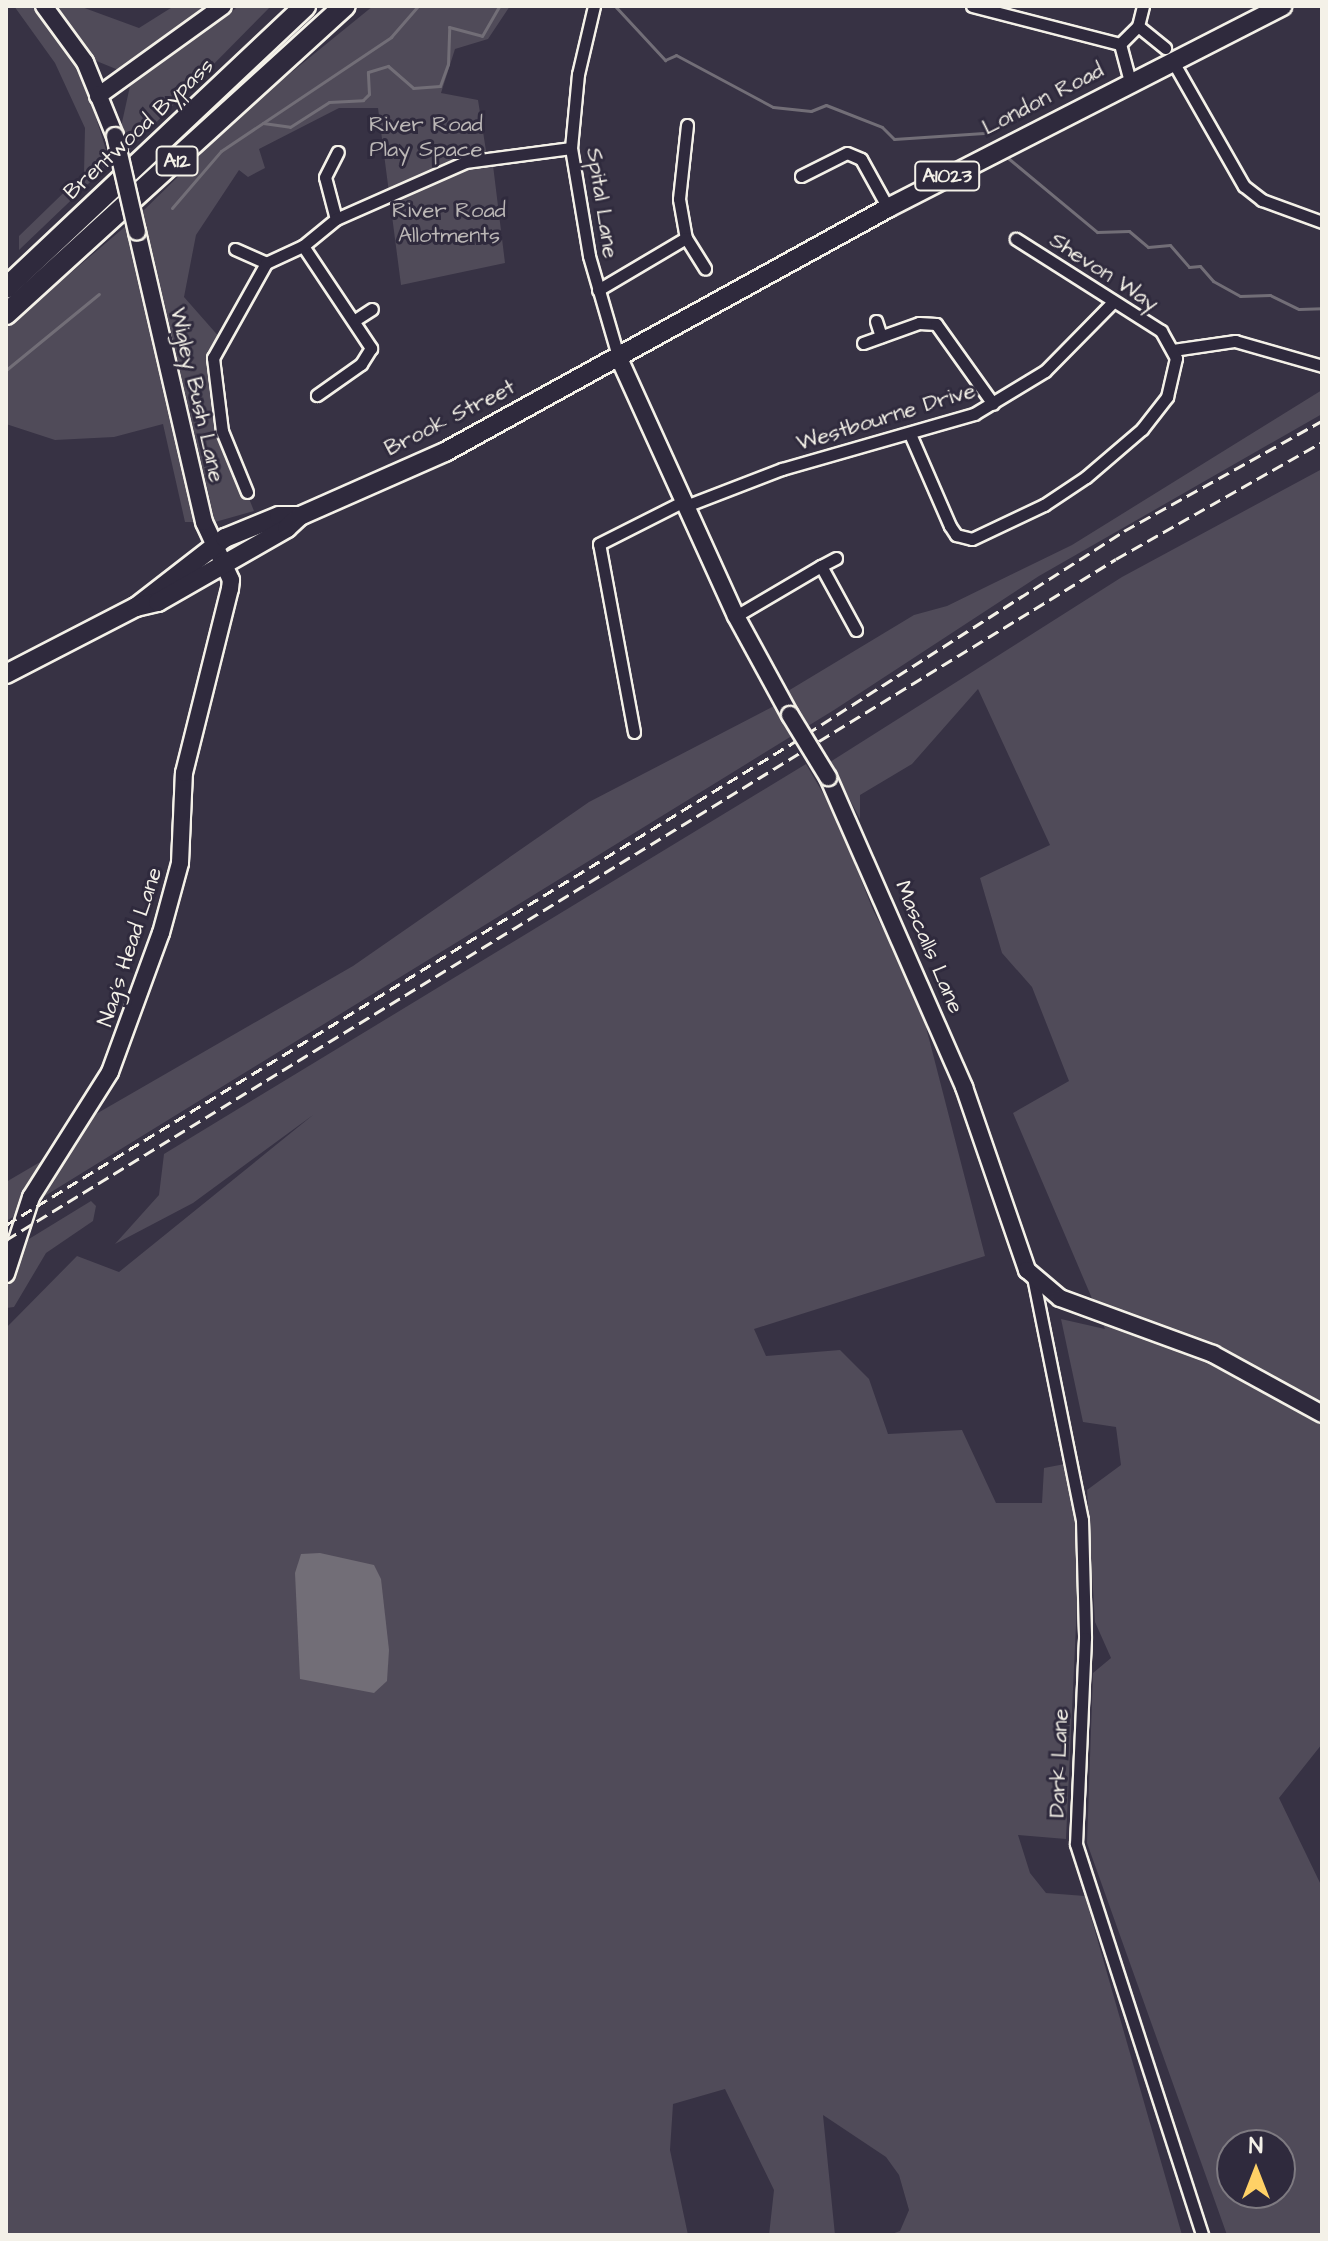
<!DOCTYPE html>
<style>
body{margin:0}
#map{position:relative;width:1328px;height:2241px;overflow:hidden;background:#373244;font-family:"Architects Daughter",sans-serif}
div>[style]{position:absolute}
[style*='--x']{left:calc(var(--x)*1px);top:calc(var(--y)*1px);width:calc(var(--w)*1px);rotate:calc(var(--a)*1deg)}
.green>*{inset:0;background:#504b59}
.water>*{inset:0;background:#726e77}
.stream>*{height:3px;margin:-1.5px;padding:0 1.5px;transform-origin:1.5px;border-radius:1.5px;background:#726e77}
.roads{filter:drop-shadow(2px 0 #f4f1e8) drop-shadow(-2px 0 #f4f1e8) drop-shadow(0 2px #f4f1e8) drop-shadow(0 -2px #f4f1e8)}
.street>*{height:11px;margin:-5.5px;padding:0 5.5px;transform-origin:5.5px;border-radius:5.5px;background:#2f2a3d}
.secondary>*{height:16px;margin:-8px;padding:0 8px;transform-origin:8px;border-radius:8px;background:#2f2a3d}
.primary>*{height:18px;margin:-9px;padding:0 9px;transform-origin:9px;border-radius:9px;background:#2f2a3d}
.highway>*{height:20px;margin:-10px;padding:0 10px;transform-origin:10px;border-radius:10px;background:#2f2a3d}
.rail>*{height:3px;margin-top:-1.5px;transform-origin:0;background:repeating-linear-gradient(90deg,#f4f1e8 0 12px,transparent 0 18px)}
.bridges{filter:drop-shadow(2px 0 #f4f1e8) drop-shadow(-2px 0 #f4f1e8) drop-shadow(0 2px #f4f1e8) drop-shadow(0 -2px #f4f1e8)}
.secondary-bridge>*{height:16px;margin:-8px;padding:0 8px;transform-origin:8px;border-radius:8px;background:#2f2a3d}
span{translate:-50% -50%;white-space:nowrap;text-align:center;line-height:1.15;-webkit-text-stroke:6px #2f2a3d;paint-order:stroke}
.shield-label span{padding:2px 6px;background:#2f2a3d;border:2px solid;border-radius:6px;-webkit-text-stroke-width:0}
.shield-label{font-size:20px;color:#f4f1e8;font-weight:700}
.street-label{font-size:22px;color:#f4f1e8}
.park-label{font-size:22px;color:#bbb7b6}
.frame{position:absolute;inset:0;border:8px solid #f4f1e8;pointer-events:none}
.north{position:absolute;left:1216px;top:2129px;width:80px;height:80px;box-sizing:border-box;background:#2f2a3d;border:2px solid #7e7a81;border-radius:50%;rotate:0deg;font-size:22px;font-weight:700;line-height:32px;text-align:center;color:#f4f1e8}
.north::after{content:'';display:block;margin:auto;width:28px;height:36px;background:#ffd166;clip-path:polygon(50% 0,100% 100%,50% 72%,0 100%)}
</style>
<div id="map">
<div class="green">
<div style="clip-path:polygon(14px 6px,35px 6px,66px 45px,82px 72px,110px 163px,19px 250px,19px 236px,84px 173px,85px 128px,55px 63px)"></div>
<div style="clip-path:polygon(57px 6px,79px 6px,139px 28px,174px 6px,217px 6px,133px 66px,116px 69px,94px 60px)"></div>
<div style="clip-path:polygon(239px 6px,271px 6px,127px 152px,121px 127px,130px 86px)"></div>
<div style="clip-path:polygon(373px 6px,510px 6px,488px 39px,455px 49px,441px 93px,478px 100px,487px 157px,492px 157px,505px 263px,401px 285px,378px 108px,339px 108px,259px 149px,265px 168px,248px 177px,239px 170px,196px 235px,184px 297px,221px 339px,222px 431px,254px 511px,215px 522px,143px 211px,250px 106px)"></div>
<div style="clip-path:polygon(127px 225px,171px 404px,195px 522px,185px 522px,163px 424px,114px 437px,55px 440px,6px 424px,6px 328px)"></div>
<div style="clip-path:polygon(1322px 390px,1322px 414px,1039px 576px,834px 710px,43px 1197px,55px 1170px,96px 1114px,353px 966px,589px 802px,776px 705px,783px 694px,914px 615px,947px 606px,1072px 545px)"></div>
<div style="clip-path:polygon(evenodd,1322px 469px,1322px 1744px,1279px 1798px,1322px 1887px,1322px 2235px,1227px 2235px,1087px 1843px,1093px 1673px,1111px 1658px,1095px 1622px,1087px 1490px,1121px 1465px,1116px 1427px,1083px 1422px,1061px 1319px,1105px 1329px,1013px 1113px,1069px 1081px,1032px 987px,1002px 953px,980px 878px,1050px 845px,978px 689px,912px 764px,860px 795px,860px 819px,830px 762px,1122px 577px,1322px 469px,1232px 2145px,1280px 2145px,1280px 2193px,1232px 2193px,1232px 2145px)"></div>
<div style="clip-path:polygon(806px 764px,835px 814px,873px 910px,918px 996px,985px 1256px,754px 1329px,766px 1356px,840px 1350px,869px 1379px,888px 1434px,962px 1430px,996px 1503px,1042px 1503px,1044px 1468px,1070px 1463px,1081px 1518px,1066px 1839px,1018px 1835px,1030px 1873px,1046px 1893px,1085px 1896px,1182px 2235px,889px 2235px,900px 2231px,909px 2210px,899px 2175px,886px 2157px,823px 2115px,835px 2235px,769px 2235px,774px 2190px,725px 2089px,673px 2104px,670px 2150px,688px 2235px,6px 2235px,6px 1328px,77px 1256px,119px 1272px,313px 1115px,193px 1203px,115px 1244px,159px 1195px,164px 1154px)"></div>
<div style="clip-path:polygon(47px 1158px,13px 1217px,6px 1221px,6px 1182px)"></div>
<div style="clip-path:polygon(91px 1201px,96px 1206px,93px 1221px,46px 1253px,14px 1307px,6px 1308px,6px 1285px,24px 1242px)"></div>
</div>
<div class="water">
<div style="clip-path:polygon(320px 1553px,374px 1565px,381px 1579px,389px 1650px,387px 1681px,374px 1693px,300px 1679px,295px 1573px,301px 1554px)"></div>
</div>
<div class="stream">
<div style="--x:615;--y:6;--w:74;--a:47.2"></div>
<div style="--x:665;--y:60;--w:12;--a:-24"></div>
<div style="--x:676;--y:55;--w:110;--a:28.2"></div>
<div style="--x:773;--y:107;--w:38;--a:6"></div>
<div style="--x:811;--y:111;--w:16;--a:-22"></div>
<div style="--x:826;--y:105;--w:60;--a:21.4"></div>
<div style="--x:882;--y:127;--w:17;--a:45"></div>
<div style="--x:894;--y:139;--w:90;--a:-3.8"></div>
<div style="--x:263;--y:123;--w:27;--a:8"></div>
<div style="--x:290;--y:127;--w:46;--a:-32.7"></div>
<div style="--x:329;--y:102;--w:34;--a:-3"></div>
<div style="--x:363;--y:100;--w:8;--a:-45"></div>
<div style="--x:369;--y:94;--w:22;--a:-93"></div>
<div style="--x:368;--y:72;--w:21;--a:-17"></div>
<div style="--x:388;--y:66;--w:33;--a:41"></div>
<div style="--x:413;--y:88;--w:27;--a:-4"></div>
<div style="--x:440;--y:86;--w:23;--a:-70"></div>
<div style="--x:448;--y:64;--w:37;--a:-88"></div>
<div style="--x:449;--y:27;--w:34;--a:15"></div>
<div style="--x:482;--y:36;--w:34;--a:-60"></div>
<div style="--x:1008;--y:158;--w:116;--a:39.7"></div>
<div style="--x:1097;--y:232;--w:32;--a:-2"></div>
<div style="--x:1129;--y:231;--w:25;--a:40"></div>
<div style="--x:1148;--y:247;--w:22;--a:-5"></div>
<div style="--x:1170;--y:245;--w:29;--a:49"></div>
<div style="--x:1189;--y:267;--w:11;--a:-5"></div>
<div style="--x:1200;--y:266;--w:20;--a:49"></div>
<div style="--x:1213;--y:281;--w:31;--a:29"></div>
<div style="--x:1240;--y:296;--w:30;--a:-2"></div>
<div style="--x:1270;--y:295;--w:32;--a:26"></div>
<div style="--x:1299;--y:309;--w:23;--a:-2"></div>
<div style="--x:172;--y:208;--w:75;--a:-49.3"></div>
<div style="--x:221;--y:151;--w:205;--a:-33.8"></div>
<div style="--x:391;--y:37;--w:41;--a:-48.9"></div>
<div style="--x:6;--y:370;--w:120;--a:-39.3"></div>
</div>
<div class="roads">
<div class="street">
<div style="--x:594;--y:6;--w:70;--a:103.2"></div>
<div style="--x:578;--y:74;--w:74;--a:95.4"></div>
<div style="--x:571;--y:148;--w:109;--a:80.5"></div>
<div style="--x:589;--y:256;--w:104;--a:73.8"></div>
<div style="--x:972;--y:6;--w:153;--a:14.4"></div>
<div style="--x:1120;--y:44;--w:38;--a:75"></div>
<div style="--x:1138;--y:26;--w:21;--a:-76"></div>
<div style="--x:1120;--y:44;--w:25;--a:-45"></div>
<div style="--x:1138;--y:26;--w:35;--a:39"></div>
<div style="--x:1172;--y:60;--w:145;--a:60.3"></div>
<div style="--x:1244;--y:186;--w:23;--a:38"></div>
<div style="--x:1262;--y:200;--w:64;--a:20.1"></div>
<div style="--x:687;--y:125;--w:74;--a:96.2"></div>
<div style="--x:679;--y:199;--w:40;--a:80"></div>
<div style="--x:686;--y:238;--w:36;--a:58"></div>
<div style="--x:801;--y:176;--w:51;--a:-26.6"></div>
<div style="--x:847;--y:153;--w:15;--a:23"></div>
<div style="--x:861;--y:159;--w:56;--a:61.1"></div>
<div style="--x:336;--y:219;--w:43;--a:-104.7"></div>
<div style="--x:325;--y:177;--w:28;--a:-63"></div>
<div style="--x:303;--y:246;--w:123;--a:56.3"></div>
<div style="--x:371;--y:348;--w:19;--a:122"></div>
<div style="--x:361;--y:364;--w:54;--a:144.8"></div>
<div style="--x:235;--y:249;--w:34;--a:24"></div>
<div style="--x:266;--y:263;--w:41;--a:-24.7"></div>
<div style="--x:303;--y:246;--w:43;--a:-39.3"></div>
<div style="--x:336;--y:219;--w:141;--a:-23.8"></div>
<div style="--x:465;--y:162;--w:107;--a:-7.5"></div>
<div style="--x:598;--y:290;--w:102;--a:-30.6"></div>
<div style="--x:355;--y:320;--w:20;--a:-33"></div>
<div style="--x:876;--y:321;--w:16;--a:72"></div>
<div style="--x:863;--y:343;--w:59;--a:-19.7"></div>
<div style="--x:919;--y:323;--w:17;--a:3"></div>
<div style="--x:936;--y:324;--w:98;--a:54.5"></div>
<div style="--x:1173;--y:350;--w:63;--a:-8.3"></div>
<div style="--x:1235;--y:341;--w:91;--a:16"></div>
<div style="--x:910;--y:434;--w:100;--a:66.5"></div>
<div style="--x:950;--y:526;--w:11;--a:56"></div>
<div style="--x:956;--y:535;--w:16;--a:14"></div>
<div style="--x:972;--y:539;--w:80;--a:-25.3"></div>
<div style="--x:1044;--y:505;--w:50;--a:-33.7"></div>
<div style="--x:1086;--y:477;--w:74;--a:-40.6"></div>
<div style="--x:1142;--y:429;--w:41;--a:-52"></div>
<div style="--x:1167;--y:397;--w:40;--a:-77"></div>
<div style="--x:1176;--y:358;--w:31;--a:-119"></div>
<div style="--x:1161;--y:331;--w:172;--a:-147.6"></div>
<div style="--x:247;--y:492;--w:66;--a:-112.3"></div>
<div style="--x:222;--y:431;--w:74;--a:-97"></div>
<div style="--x:213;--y:358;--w:109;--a:-60.8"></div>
<div style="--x:686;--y:506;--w:103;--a:-21.1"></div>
<div style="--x:782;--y:469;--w:200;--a:-16"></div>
<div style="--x:974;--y:414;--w:83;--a:-31.2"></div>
<div style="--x:1045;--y:371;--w:97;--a:-45.4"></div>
<div style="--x:821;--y:566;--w:17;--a:-28"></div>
<div style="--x:736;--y:616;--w:99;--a:-30.5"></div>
<div style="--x:821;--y:566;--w:73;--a:61.3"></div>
<div style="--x:634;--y:732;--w:191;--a:-100.5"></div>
<div style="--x:599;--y:544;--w:95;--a:-26.8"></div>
<div style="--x:1033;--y:1277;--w:248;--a:78.6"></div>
<div style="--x:1082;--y:1520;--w:118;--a:88.5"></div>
<div style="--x:1085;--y:1638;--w:206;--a:92.5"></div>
<div style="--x:1076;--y:1844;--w:411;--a:72.1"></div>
</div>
<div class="secondary">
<div style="--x:44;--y:6;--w:69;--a:53.8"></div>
<div style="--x:85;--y:62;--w:80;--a:67.9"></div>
<div style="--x:98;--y:96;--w:154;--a:-35.8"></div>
<div style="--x:618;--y:356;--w:286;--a:65.6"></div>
<div style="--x:736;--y:616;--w:113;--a:61.4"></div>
<div style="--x:828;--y:777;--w:339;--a:66.3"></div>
<div style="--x:964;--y:1087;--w:194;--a:71"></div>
<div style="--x:1027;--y:1270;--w:43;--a:40.3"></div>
<div style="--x:1060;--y:1298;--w:163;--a:20.1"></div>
<div style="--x:1213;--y:1354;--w:124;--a:28.8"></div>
<div style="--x:6;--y:1274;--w:81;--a:-72"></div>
<div style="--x:31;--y:1197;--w:148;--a:-57.7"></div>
<div style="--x:110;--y:1072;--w:148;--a:-69.9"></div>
<div style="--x:161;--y:933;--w:73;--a:-74.8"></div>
<div style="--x:180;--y:863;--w:90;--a:-87.5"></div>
<div style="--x:184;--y:773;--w:190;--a:-76"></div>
<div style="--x:230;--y:589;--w:9;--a:-84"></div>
<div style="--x:231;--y:580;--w:64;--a:-115"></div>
<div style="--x:204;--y:522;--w:298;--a:-103"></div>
</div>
<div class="primary">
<div style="--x:136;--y:607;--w:113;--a:-37.8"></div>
<div style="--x:225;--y:538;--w:58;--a:-22.2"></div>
<div style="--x:279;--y:516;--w:21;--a:0"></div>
<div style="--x:6;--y:674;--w:146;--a:-27.3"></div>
<div style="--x:136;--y:607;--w:23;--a:-13"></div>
<div style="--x:158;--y:602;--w:149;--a:-29.8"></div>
<div style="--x:287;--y:528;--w:18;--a:-43"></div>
<div style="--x:300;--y:516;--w:158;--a:-23.8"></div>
<div style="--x:445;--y:452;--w:506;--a:-28.85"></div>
<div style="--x:888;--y:208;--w:443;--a:-27.1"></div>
</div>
<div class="highway">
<div style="--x:6;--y:288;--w:411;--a:-43.3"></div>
<div style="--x:6;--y:314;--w:458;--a:-42.3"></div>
</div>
</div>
<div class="rail">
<div style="--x:6;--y:1225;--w:921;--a:-31.5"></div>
<div style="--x:791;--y:744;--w:395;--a:-32.6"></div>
<div style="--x:1124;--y:531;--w:227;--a:-29.1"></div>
<div style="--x:6;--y:1240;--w:1302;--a:-31.53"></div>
<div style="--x:1116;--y:559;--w:237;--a:-29.6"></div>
</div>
<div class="bridges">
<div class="secondary-bridge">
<div style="--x:115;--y:136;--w:98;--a:77.1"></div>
<div style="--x:790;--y:715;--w:73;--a:58.5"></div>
</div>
</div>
<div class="shield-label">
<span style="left:177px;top:161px">A12</span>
<span style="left:947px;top:176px">A1023</span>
</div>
<div class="street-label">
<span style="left:1043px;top:99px;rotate:-27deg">London Road</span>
<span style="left:139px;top:129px;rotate:-43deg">Brentwood Bypass</span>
<span style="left:602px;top:203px;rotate:81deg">Spital Lane</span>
<span style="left:1104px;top:272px;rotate:33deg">Shevon Way</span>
<span style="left:197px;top:395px;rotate:77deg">Wigley Bush Lane</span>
<span style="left:886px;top:417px;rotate:-17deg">Westbourne Drive</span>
<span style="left:450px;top:418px;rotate:-27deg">Brook Street</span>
<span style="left:130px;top:947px;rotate:-72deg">Nag's Head Lane</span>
<span style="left:929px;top:947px;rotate:67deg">Mascalls Lane</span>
<span style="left:1059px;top:1763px;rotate:-88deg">Dark Lane</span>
</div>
<div class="park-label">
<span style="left:426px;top:137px">River Road<br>Play Space</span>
<span style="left:449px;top:223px">River Road<br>Allotments</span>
</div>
<div class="frame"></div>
<div class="north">N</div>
</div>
